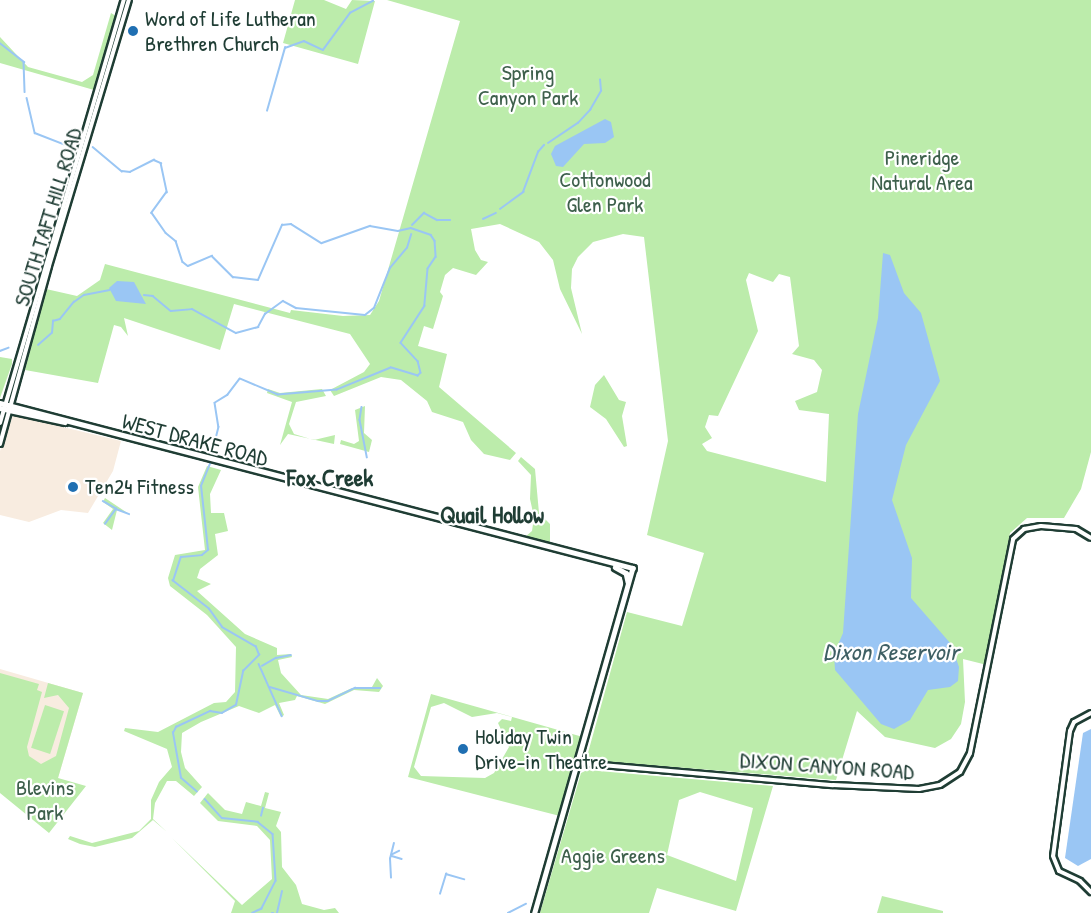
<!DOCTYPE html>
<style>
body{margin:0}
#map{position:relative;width:1091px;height:913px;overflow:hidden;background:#fff;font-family:"Patrick Hand",sans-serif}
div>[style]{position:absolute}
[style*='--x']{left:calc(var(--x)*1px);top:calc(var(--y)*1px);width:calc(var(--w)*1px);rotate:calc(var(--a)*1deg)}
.built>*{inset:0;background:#f8ece0}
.green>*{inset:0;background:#bcecab;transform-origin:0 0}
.water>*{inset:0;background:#9ac6f4}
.stream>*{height:1.5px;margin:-0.75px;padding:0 0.75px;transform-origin:0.75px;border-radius:0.75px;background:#9ac6f4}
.roads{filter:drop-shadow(2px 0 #1f3d34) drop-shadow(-2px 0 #1f3d34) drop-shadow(0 2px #1f3d34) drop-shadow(0 -2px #1f3d34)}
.secondary>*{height:4px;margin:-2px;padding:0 2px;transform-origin:2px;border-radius:2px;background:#fff}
.primary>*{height:4.5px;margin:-2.25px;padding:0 2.25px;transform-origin:2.25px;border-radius:2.25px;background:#fff}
.dots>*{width:16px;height:16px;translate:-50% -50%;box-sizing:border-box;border:3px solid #fff;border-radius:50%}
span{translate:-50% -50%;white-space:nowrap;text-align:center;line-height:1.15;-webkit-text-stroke:4.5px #fff;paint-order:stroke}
.poi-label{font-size:22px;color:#1f3d34}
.left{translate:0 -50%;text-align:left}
.park-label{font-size:22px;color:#3e604c}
.street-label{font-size:22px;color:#1f3d34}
.neighbourhood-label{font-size:24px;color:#1f3d34;font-weight:700}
.water-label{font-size:24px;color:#3e5f64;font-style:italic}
</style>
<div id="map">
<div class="built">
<div style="clip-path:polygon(13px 415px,121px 441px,113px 471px,88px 513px,61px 510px,29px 522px,0 515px,0 451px)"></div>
<div style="clip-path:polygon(0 669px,83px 693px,58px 778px,0 762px)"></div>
</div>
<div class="green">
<div style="clip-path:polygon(295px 0,324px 0,346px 9px,352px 0,375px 1px,358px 64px,283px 43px)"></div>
<div style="clip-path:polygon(evenodd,387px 0,1091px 0,1091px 452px,1081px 489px,1064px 518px,1027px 518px,1010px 533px,987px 665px,963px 659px,965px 702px,961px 724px,951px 739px,935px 748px,885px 737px,857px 711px,836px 780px,586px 760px,627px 612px,682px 626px,704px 553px,647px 535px,668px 441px,644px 237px,623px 234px,593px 242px,578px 257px,572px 269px,571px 288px,582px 334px,560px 289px,553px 260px,539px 242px,500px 224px,471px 229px,475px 250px,481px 260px,488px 262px,476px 275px,453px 268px,445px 275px,440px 292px,443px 296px,433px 329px,424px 326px,418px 346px,447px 354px,439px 387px,516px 453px,510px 460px,484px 454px,471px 440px,463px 422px,432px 412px,427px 401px,401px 380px,381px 377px,334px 396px,330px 390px,364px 372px,370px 364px,350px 334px,234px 304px,220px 350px,124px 318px,128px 336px,121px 327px,114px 325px,98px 383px,25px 370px,46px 289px,77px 296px,100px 280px,105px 264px,290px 313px,291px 310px,343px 316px,370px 315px,379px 301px,460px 21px,387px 0,749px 273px,773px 282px,779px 274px,790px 277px,799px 346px,792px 354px,814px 360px,822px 370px,817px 392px,795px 401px,799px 410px,829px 414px,826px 482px,707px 451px,702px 444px,712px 438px,705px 427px,709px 415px,718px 416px,758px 331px,746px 280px,749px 273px)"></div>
<div style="clip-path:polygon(111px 13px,116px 16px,94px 90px,0 63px,0 37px,28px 67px,82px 82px,93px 75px)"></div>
<div style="clip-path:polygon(0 357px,12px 359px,12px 364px,0 398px)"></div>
<div style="clip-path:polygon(604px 375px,619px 400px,626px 402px,622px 416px,627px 446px,624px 447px,606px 419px,590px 407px,595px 385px)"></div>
<div style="clip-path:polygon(268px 389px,280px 393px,322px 389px,326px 396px,296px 402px,289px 424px,294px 434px,314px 440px,335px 435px,334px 444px,288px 434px,280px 445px,292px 402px,267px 393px)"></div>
<div style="clip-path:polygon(365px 406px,364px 433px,372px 440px,369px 452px,340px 444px,341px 440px,354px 444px,359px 441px,355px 410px)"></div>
<div style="clip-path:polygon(521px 457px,535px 469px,539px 513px,550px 524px,550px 543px,525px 537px,532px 531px,534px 517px,530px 499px,531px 475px,518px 461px)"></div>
<div style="clip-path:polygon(207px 466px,221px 470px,210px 494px,211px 513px,224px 513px,228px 531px,215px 534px,218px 555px,200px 569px,197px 578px,211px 584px,197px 591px,245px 634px,277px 648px,277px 655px,291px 654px,292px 657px,278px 660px,281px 673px,301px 695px,328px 699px,352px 688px,372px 687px,377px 678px,383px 686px,379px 692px,354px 690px,325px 704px,297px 696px,295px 700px,279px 703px,284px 715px,281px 717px,275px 705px,259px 713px,239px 706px,201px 722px,182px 733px,181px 752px,185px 768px,202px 787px,194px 796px,176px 781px,167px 781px,155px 803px,153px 819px,167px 832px,153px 820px,132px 838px,95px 847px,80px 844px,68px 839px,70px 836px,92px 843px,139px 831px,151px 819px,151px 800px,159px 782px,172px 767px,167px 749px,124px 731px,125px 728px,158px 732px,214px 703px,226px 702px,235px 692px,236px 647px,207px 615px,170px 586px,168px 578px,175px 555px,205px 550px,198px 487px)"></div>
<div style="clip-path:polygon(105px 498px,129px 514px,117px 510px,112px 530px,103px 523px,113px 509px,103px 502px)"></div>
<div style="clip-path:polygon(0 673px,39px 684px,37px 690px,42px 692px,27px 747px,29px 756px,41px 764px,56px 756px,69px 708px,58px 695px,44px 698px,48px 683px,83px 693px,58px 778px,86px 786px,49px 833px,0 793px)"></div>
<div style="clip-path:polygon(evenodd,431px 694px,583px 737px,560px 816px,408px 777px,431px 694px,444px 703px,472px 717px,497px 713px,512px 717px,511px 721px,502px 719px,498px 723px,509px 747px,494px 773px,485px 778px,421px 776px,414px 767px,431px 707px,444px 703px)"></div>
<div style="left:45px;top:705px;width:20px;height:45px;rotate:18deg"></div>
<div style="clip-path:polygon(evenodd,587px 770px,773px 786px,736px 911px,657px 888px,649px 913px,540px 913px,581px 773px,587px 770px,700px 792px,753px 808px,736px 881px,667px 855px,679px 800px,700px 792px)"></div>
<div style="clip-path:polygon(265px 792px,269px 793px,265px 808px,281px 812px,276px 826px,281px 832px,282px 867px,296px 885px,302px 904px,324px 910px,335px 908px,339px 913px,231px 913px,235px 901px,172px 838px,242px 905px,272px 879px,270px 840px,257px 826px,218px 821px,200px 803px,208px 793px,225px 810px,242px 814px,246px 802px,261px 806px)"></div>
<div style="clip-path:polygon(882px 896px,943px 911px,943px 913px,877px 913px)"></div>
</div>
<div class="water">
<div style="clip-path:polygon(605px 119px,611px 122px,614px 137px,605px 143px,584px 144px,563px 167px,556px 166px,551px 154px,555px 146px)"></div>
<div style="clip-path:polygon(883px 253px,890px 255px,904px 293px,921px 313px,940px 381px,906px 445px,892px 500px,912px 558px,911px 598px,951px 644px,959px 667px,958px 681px,950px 687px,928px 690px,910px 720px,894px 729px,881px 724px,835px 670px,834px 654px,843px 633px,858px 414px,878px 318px)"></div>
<div style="clip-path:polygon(117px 281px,134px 282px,146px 304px,116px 301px,109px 288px)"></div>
<div style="clip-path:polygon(1091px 729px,1091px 859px,1078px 866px,1065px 858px,1083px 733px)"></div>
</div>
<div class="stream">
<div style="--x:0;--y:43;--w:31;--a:38"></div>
<div style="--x:24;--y:62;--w:30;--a:88"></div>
<div style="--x:27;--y:98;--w:36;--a:77"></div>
<div style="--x:35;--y:133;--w:44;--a:21.3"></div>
<div style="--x:267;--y:111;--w:66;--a:-74.1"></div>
<div style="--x:285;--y:48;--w:20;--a:-20"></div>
<div style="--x:304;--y:41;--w:21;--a:25"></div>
<div style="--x:323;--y:50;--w:46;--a:-53.9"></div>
<div style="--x:350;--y:13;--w:26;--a:-28"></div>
<div style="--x:548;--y:143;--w:36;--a:-34"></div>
<div style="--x:578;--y:123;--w:18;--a:-47"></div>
<div style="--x:590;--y:110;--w:22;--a:-60"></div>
<div style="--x:601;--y:91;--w:11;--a:-95"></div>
<div style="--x:93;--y:147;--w:38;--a:40"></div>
<div style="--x:122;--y:171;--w:8;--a:7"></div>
<div style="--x:130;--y:172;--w:27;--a:-27"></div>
<div style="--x:154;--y:160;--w:8;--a:23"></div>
<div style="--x:161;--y:163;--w:30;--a:78"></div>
<div style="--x:167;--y:192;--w:26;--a:126"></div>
<div style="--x:152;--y:213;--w:24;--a:55"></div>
<div style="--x:166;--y:233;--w:13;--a:39"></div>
<div style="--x:176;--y:241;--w:22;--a:72"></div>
<div style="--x:183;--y:262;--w:6;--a:39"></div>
<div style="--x:188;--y:266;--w:26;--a:-23"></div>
<div style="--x:212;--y:256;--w:30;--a:45"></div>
<div style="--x:233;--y:277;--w:25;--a:7"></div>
<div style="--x:258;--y:280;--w:60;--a:-66.4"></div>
<div style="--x:282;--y:225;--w:9;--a:-6"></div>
<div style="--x:291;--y:224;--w:36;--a:32"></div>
<div style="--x:322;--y:243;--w:51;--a:-19.5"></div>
<div style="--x:370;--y:226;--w:28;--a:10"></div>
<div style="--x:398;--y:231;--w:13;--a:-13"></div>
<div style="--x:411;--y:228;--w:21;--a:19"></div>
<div style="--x:431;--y:235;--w:7;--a:56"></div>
<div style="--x:435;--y:241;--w:16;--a:86"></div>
<div style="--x:436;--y:257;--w:14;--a:124"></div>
<div style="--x:428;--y:269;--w:37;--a:95"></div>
<div style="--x:425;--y:306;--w:44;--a:123"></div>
<div style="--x:401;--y:343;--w:25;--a:47"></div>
<div style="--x:418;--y:361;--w:12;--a:76"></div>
<div style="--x:421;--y:373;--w:4;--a:135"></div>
<div style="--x:418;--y:376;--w:28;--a:-163"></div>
<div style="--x:391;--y:368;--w:58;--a:157.8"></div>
<div style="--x:337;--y:390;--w:59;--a:175.2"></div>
<div style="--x:278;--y:395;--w:41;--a:-157.2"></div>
<div style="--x:240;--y:379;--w:20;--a:127"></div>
<div style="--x:228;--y:395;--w:15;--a:148"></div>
<div style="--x:215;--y:403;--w:24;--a:81"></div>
<div style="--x:219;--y:427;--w:30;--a:104"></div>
<div style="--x:500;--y:209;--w:29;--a:-36"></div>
<div style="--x:523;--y:192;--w:43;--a:-69.4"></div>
<div style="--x:538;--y:152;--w:9;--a:-49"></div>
<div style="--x:483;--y:219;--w:14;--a:-25"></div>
<div style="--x:412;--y:225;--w:17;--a:-45"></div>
<div style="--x:424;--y:213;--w:15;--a:28"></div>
<div style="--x:437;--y:220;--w:13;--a:0"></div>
<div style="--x:144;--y:295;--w:9;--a:6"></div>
<div style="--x:153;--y:296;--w:23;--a:40"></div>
<div style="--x:171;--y:311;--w:21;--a:-5"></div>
<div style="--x:192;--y:309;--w:50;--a:28.6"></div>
<div style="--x:236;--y:333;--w:23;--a:-15"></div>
<div style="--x:258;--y:327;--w:15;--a:-62"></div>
<div style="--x:265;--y:314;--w:22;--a:-36"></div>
<div style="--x:283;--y:301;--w:15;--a:28"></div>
<div style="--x:296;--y:308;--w:69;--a:5.8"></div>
<div style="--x:365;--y:315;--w:11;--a:-38"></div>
<div style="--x:374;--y:308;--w:43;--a:-68.2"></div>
<div style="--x:390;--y:268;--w:26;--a:-50"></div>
<div style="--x:407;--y:248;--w:14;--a:-73"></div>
<div style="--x:38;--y:345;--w:18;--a:-41"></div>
<div style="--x:52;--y:333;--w:12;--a:-85"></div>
<div style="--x:53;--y:321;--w:7;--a:-16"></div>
<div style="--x:60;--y:319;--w:22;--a:-51"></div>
<div style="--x:74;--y:302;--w:12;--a:-35"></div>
<div style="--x:84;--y:295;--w:26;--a:-11"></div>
<div style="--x:0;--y:351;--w:9;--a:-21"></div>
<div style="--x:362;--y:407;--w:13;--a:99"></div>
<div style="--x:360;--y:420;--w:38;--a:79"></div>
<div style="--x:103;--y:501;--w:14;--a:30"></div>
<div style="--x:105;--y:524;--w:19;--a:-54"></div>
<div style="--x:116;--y:509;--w:14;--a:21"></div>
<div style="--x:259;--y:664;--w:57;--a:66.1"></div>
<div style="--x:262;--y:666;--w:16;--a:-30"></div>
<div style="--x:276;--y:658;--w:15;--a:-11"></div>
<div style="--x:270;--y:687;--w:50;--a:16.3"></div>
<div style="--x:318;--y:701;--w:10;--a:0"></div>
<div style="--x:328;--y:701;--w:30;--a:-26"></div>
<div style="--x:355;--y:688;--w:25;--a:0"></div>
<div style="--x:197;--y:792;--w:21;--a:-139"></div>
<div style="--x:181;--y:778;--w:46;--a:-100.1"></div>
<div style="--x:173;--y:733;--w:7;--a:-63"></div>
<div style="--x:176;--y:727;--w:38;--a:-25"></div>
<div style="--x:210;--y:711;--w:12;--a:9"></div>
<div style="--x:222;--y:713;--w:16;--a:-30"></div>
<div style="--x:236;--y:705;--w:35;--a:-78"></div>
<div style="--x:243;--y:671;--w:23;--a:-45"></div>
<div style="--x:259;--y:655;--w:9;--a:-111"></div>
<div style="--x:256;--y:647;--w:39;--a:-150"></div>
<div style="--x:222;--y:627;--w:22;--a:-126"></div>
<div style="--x:209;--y:609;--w:46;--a:-142.1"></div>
<div style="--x:173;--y:581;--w:25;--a:-72"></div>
<div style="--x:181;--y:557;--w:21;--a:-5"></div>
<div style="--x:202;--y:555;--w:8;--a:-40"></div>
<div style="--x:208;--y:550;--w:64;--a:-96.2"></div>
<div style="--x:201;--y:486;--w:27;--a:-68"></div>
<div style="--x:205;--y:799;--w:25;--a:48"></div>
<div style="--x:222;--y:818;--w:36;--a:6"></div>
<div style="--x:258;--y:822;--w:19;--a:39"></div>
<div style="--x:273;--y:834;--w:47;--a:86.3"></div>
<div style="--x:276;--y:881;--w:31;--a:117"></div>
<div style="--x:262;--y:909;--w:10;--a:156"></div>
<div style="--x:261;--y:816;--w:8;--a:-76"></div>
<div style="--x:391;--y:855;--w:9;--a:-27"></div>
<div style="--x:392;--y:856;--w:10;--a:17"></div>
<div style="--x:391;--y:878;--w:19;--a:-93"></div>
<div style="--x:390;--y:859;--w:16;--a:-76"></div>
<div style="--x:440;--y:894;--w:21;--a:-73"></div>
<div style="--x:446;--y:874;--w:19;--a:16"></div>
<div style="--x:272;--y:913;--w:1;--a:0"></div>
<div style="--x:277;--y:913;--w:22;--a:-77"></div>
<div style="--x:508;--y:913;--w:20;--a:-27"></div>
</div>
<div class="roads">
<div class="secondary">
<div style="--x:0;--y:423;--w:441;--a:-73.7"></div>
<div style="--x:0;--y:444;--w:185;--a:-74.6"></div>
<div style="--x:49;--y:266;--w:278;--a:-73.3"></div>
<div style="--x:1091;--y:713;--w:19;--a:152"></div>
<div style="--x:1074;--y:722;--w:10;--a:114"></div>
<div style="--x:1070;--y:731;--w:126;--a:97.7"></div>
<div style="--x:1053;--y:856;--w:16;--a:68"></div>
<div style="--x:1059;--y:871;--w:23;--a:25"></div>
<div style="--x:1080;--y:881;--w:16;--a:45"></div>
<div style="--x:579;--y:763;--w:255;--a:5"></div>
<div style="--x:833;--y:785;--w:86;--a:2.7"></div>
<div style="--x:919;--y:789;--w:21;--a:-11"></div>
<div style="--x:940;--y:785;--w:24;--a:-33"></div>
<div style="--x:960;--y:772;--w:21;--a:-62"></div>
<div style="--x:970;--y:753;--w:218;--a:-78.6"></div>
<div style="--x:1013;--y:539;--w:15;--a:-42"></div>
<div style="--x:1024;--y:529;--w:17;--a:-10"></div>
<div style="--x:1041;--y:526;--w:35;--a:5"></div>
<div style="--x:1076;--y:529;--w:17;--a:31"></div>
</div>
<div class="primary">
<div style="--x:0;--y:403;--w:654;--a:14.61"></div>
<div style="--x:633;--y:568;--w:359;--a:105.9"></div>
<div style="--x:0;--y:408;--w:66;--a:12.3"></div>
<div style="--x:615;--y:567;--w:13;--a:29"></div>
<div style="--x:626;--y:573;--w:9;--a:77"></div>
</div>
</div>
<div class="dots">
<div style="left:133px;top:31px;background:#1f6fb2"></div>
<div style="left:73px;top:487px;background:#1f6fb2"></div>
<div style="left:463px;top:749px;background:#1f6fb2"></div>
</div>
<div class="poi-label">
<span class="left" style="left:145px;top:31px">Word of Life Lutheran<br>Brethren Church</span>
<span class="left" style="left:85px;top:487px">Ten24 Fitness</span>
<span class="left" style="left:475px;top:749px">Holiday Twin<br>Drive-in Theatre</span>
</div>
<div class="park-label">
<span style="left:528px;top:85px">Spring<br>Canyon Park</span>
<span style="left:922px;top:170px">Pineridge<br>Natural Area</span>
<span style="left:605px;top:192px">Cottonwood<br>Glen Park</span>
<span style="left:45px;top:800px">Blevins<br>Park</span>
<span style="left:613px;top:856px">Aggie Greens</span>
</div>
<div class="street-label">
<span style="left:48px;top:217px;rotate:-73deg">SOUTH TAFT HILL ROAD</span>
<span style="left:195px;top:440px;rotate:15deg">WEST DRAKE ROAD</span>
<span style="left:827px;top:766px;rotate:4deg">DIXON CANYON ROAD</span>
</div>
<div class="neighbourhood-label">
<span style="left:330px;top:478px">Fox Creek</span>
<span style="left:492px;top:515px">Quail Hollow</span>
</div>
<div class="water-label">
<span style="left:891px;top:652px">Dixon Reservoir</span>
</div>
</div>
